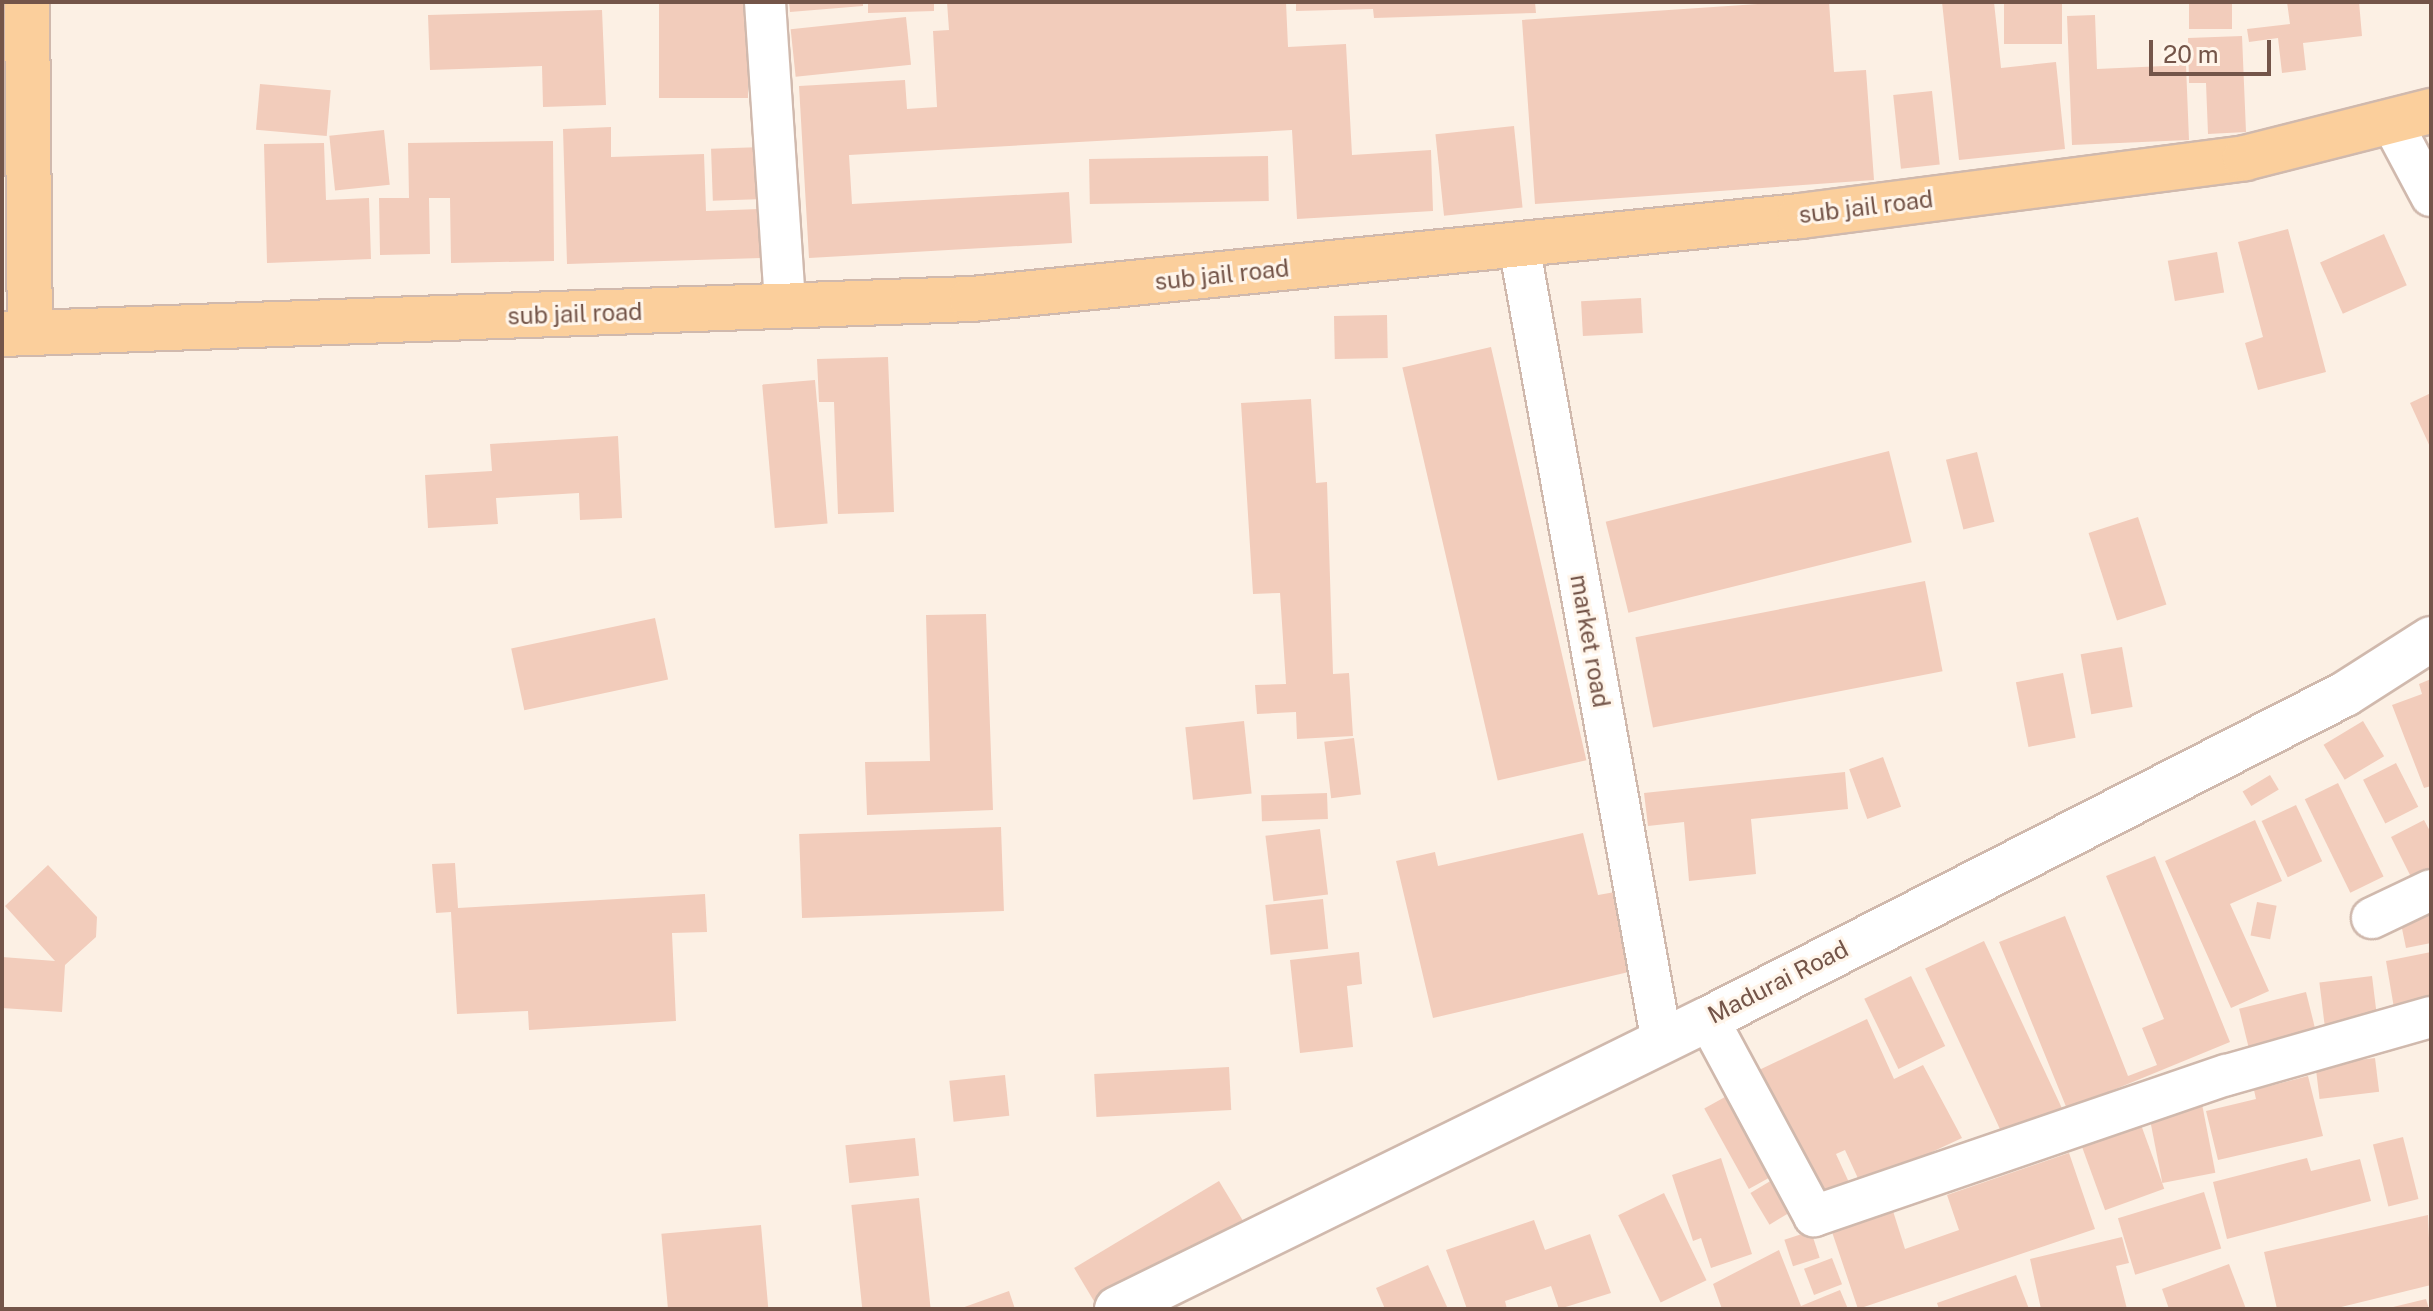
<!DOCTYPE html>
<style>
body{margin:0}
#map{position:relative;width:2433px;height:1311px;overflow:hidden;background:#fcf0e4;font-family:"Public Sans",sans-serif}
div>[style]{position:absolute}
[style*='--x']{left:calc(var(--x)*1px);top:calc(var(--y)*1px);width:calc(var(--w)*1px);rotate:calc(var(--a)*1deg)}
.building>*{inset:0;background:#f2ccbb;transform-origin:0 0}
.roads{filter:drop-shadow(2px 0 #d0b9ad) drop-shadow(-2px 0 #d0b9ad) drop-shadow(0 2px #d0b9ad) drop-shadow(0 -2px #d0b9ad)}
.street>*{height:40px;margin:-20px;padding:0 20px;transform-origin:20px;border-radius:20px;background:#fff}
.secondary>*{height:44px;margin:-22px;padding:0 22px;transform-origin:22px;border-radius:22px;background:#fff}
.primary>*{height:44px;margin:-22px;padding:0 22px;transform-origin:22px;border-radius:22px;background:#fbcf9c}
span{translate:-50% -50%;white-space:nowrap;text-align:center;line-height:1.15;-webkit-text-stroke:6px #fff5ea;paint-order:stroke}
.street-label{font-size:24px;color:#745549}
.frame{position:absolute;inset:0;border:4px solid #745549;pointer-events:none}
.scale{position:absolute;left:2149px;top:40px;width:122px;height:36px;box-sizing:border-box;border:4px solid #745549;border-top:0;padding-left:10px;font-size:24px;line-height:28px;white-space:nowrap;color:#745549;-webkit-text-stroke:6px #fff5ea;paint-order:stroke}
</style>
<div id="map">
<div class="building">
<div style="left:659px;top:2px;width:89px;height:96px"></div>
<div style="clip-path:polygon(789px 2px,863px 2px,863px 6px,790px 12px)"></div>
<div style="clip-path:polygon(868px 2px,934px 2px,934px 11px,868px 13px)"></div>
<div style="clip-path:polygon(947px 2px,1286px 2px,1288px 47px,1346px 44px,1352px 155px,1431px 150px,1433px 211px,1297px 219px,1292px 130px,849px 155px,852px 204px,1069px 192px,1072px 243px,809px 258px,799px 86px,905px 80px,907px 109px,937px 107px,933px 31px,949px 30px)"></div>
<div style="clip-path:polygon(1296px 2px,1535px 2px,1536px 13px,1374px 18px,1373px 9px,1296px 11px)"></div>
<div style="clip-path:polygon(1787px 2px,1829px 2px,1834px 72px,1866px 70px,1874px 180px,1535px 204px,1522px 20px)"></div>
<div style="clip-path:polygon(1942px 2px,1994px 2px,2001px 68px,2056px 62px,2065px 149px,1959px 160px)"></div>
<div style="left:2004px;top:2px;width:58px;height:42px"></div>
<div style="left:2189px;top:2px;width:43px;height:27px"></div>
<div style="clip-path:polygon(2287px 2px,2359px 2px,2362px 36px,2303px 43px,2306px 70px,2282px 73px,2278px 38px,2249px 42px,2247px 29px,2290px 24px)"></div>
<div style="clip-path:polygon(602px 10px,606px 105px,543px 107px,542px 66px,430px 70px,428px 15px)"></div>
<div style="clip-path:polygon(2095px 15px,2097px 69px,2186px 65px,2189px 140px,2072px 145px,2067px 16px)"></div>
<div style="left:906px;top:17px;width:48px;height:116px;rotate:84deg"></div>
<div style="clip-path:polygon(2242px 36px,2246px 132px,2208px 134px,2206px 83px,2189px 83px,2188px 38px)"></div>
<div style="left:260px;top:84px;width:71px;height:46px;rotate:5deg"></div>
<div style="left:1932px;top:91px;width:74px;height:39px;rotate:84deg"></div>
<div style="left:1514px;top:126px;width:82px;height:79px;rotate:84deg"></div>
<div style="clip-path:polygon(611px 127px,611px 157px,704px 154px,706px 211px,759px 209px,761px 258px,567px 264px,563px 129px)"></div>
<div style="left:384px;top:130px;width:55px;height:55px;rotate:84deg"></div>
<div style="clip-path:polygon(553px 141px,554px 261px,451px 263px,450px 198px,429px 198px,430px 254px,380px 255px,379px 198px,409px 198px,408px 143px)"></div>
<div style="clip-path:polygon(324px 143px,326px 200px,369px 198px,371px 259px,267px 263px,264px 144px)"></div>
<div style="left:763px;top:147px;width:52px;height:52px;rotate:88deg"></div>
<div style="left:1268px;top:156px;width:45px;height:179px;rotate:89deg"></div>
<div style="clip-path:polygon(2288px 229px,2326px 372px,2258px 390px,2245px 343px,2263px 337px,2238px 242px)"></div>
<div style="left:2384px;top:234px;width:56px;height:70px;rotate:66deg"></div>
<div style="left:2217px;top:252px;width:41px;height:50px;rotate:80deg"></div>
<div style="left:1641px;top:298px;width:35px;height:60px;rotate:87deg"></div>
<div style="left:1387px;top:315px;width:43px;height:53px;rotate:89deg"></div>
<div style="left:1491px;top:347px;width:424px;height:91px;rotate:77deg"></div>
<div style="clip-path:polygon(888px 357px,894px 512px,838px 514px,834px 402px,819px 402px,817px 359px)"></div>
<div style="left:815px;top:380px;width:144px;height:53px;rotate:85deg"></div>
<div style="clip-path:polygon(2431px 393px,2431px 449px,2410px 403px)"></div>
<div style="clip-path:polygon(1311px 399px,1316px 483px,1327px 482px,1333px 674px,1349px 673px,1353px 736px,1297px 739px,1296px 712px,1257px 714px,1255px 685px,1286px 684px,1280px 593px,1253px 594px,1241px 403px)"></div>
<div style="clip-path:polygon(618px 436px,622px 518px,580px 520px,579px 493px,496px 498px,498px 524px,428px 528px,425px 475px,492px 471px,490px 444px)"></div>
<div style="left:1889px;top:451px;width:94px;height:292px;rotate:76deg"></div>
<div style="left:1977px;top:452px;width:72px;height:32px;rotate:76deg"></div>
<div style="left:2138px;top:517px;width:92px;height:52px;rotate:72deg"></div>
<div style="left:1925px;top:581px;width:92px;height:295px;rotate:79deg"></div>
<div style="clip-path:polygon(986px 614px,993px 810px,867px 815px,865px 762px,930px 761px,926px 615px)"></div>
<div style="left:655px;top:618px;width:63px;height:147px;rotate:78deg"></div>
<div style="left:2122px;top:647px;width:61px;height:42px;rotate:80deg"></div>
<div style="left:2063px;top:673px;width:66px;height:48px;rotate:79deg"></div>
<div style="clip-path:polygon(2431px 679px,2431px 786px,2424px 788px,2392px 705px,2422px 694px,2419px 684px)"></div>
<div style="left:1244px;top:721px;width:73px;height:59px;rotate:84deg"></div>
<div style="left:2363px;top:721px;width:41px;height:46px;rotate:59deg"></div>
<div style="left:1354px;top:738px;width:57px;height:30px;rotate:83deg"></div>
<div style="left:1883px;top:757px;width:53px;height:36px;rotate:70deg"></div>
<div style="left:2396px;top:763px;width:49px;height:37px;rotate:63deg"></div>
<div style="clip-path:polygon(1845px 772px,1848px 809px,1751px 819px,1756px 874px,1689px 881px,1684px 822px,1648px 826px,1644px 793px)"></div>
<div style="left:2270px;top:775px;width:17px;height:32px;rotate:59deg"></div>
<div style="left:2338px;top:783px;width:104px;height:37px;rotate:64deg"></div>
<div style="left:1327px;top:793px;width:26px;height:66px;rotate:88deg"></div>
<div style="left:2296px;top:805px;width:62px;height:38px;rotate:65deg"></div>
<div style="clip-path:polygon(2255px 820px,2282px 881px,2230px 904px,2269px 991px,2231px 1008px,2165px 861px)"></div>
<div style="clip-path:polygon(2424px 820px,2431px 833px,2431px 872px,2413px 881px,2391px 837px)"></div>
<div style="left:1001px;top:827px;width:84px;height:202px;rotate:88deg"></div>
<div style="left:1320px;top:829px;width:66px;height:55px;rotate:83deg"></div>
<div style="clip-path:polygon(1583px 833px,1598px 895px,1615px 892px,1633px 971px,1433px 1018px,1396px 861px,1435px 852px,1438px 866px)"></div>
<div style="clip-path:polygon(2155px 856px,2230px 1042px,2067px 1109px,1999px 942px,2065px 916px,2128px 1076px,2157px 1065px,2142px 1028px,2164px 1019px,2106px 876px)"></div>
<div style="clip-path:polygon(455px 863px,458px 908px,705px 894px,707px 932px,672px 933px,676px 1021px,529px 1030px,528px 1011px,457px 1014px,451px 912px,436px 913px,432px 864px)"></div>
<div style="clip-path:polygon(48px 865px,97px 917px,96px 937px,65px 965px,62px 1012px,2px 1008px,2px 957px,55px 961px,5px 906px)"></div>
<div style="left:1323px;top:899px;width:50px;height:58px;rotate:84deg"></div>
<div style="left:2257px;top:902px;width:20px;height:34px;rotate:11deg"></div>
<div style="clip-path:polygon(2431px 907px,2431px 943px,2406px 948px,2399px 914px)"></div>
<div style="left:1984px;top:941px;width:184px;height:65px;rotate:65deg"></div>
<div style="clip-path:polygon(1359px 952px,1362px 984px,1347px 986px,1353px 1047px,1300px 1053px,1290px 960px)"></div>
<div style="clip-path:polygon(2431px 952px,2431px 1007px,2395px 1014px,2386px 961px)"></div>
<div style="left:1911px;top:976px;width:78px;height:52px;rotate:64deg"></div>
<div style="left:2372px;top:976px;width:49px;height:53px;rotate:83deg"></div>
<div style="left:2306px;top:992px;width:44px;height:69px;rotate:76deg"></div>
<div style="clip-path:polygon(1867px 1019px,1894px 1079px,1923px 1065px,1962px 1138px,1861px 1185px,1845px 1150px,1836px 1154px,1852px 1189px,1822px 1204px,1759px 1070px)"></div>
<div style="left:2375px;top:1058px;width:34px;height:60px;rotate:83deg"></div>
<div style="left:1229px;top:1067px;width:43px;height:135px;rotate:87deg"></div>
<div style="left:1005px;top:1075px;width:41px;height:56px;rotate:84deg"></div>
<div style="clip-path:polygon(2308px 1076px,2323px 1136px,2218px 1160px,2206px 1111px,2256px 1099px,2254px 1090px)"></div>
<div style="left:1734px;top:1092px;width:92px;height:34px;rotate:61deg"></div>
<div style="left:2202px;top:1104px;width:70px;height:54px;rotate:79deg"></div>
<div style="left:2140px;top:1122px;width:71px;height:63px;rotate:70deg"></div>
<div style="left:2403px;top:1137px;width:64px;height:31px;rotate:76deg"></div>
<div style="left:915px;top:1138px;width:38px;height:70px;rotate:84deg"></div>
<div style="clip-path:polygon(2069px 1153px,2095px 1229px,1858px 1309px,1832px 1232px,1893px 1211px,1905px 1249px,1959px 1230px,1947px 1195px)"></div>
<div style="clip-path:polygon(1721px 1158px,1752px 1254px,1711px 1268px,1701px 1238px,1693px 1241px,1672px 1175px)"></div>
<div style="clip-path:polygon(2307px 1158px,2311px 1171px,2360px 1159px,2371px 1201px,2227px 1239px,2213px 1182px)"></div>
<div style="left:1777px;top:1177px;width:37px;height:31px;rotate:59deg"></div>
<div style="left:1219px;top:1181px;width:50px;height:169px;rotate:59deg"></div>
<div style="left:2204px;top:1192px;width:59px;height:90px;rotate:73deg"></div>
<div style="left:1664px;top:1193px;width:97px;height:51px;rotate:64deg"></div>
<div style="left:919px;top:1198px;width:112px;height:68px;rotate:84deg"></div>
<div style="clip-path:polygon(2428px 1215px,2431px 1285px,2333px 1309px,2277px 1309px,2264px 1252px)"></div>
<div style="clip-path:polygon(1534px 1220px,1545px 1250px,1590px 1234px,1611px 1293px,1559px 1309px,1551px 1286px,1505px 1301px,1507px 1309px,1467px 1309px,1446px 1250px)"></div>
<div style="left:761px;top:1225px;width:84px;height:100px;rotate:85deg"></div>
<div style="left:1811px;top:1231px;width:28px;height:28px;rotate:72deg"></div>
<div style="clip-path:polygon(2122px 1237px,2129px 1263px,2116px 1266px,2127px 1309px,2041px 1309px,2030px 1259px)"></div>
<div style="clip-path:polygon(1779px 1250px,1801px 1306px,1840px 1290px,1848px 1309px,1722px 1309px,1713px 1284px)"></div>
<div style="left:1832px;top:1258px;width:28px;height:30px;rotate:69deg"></div>
<div style="clip-path:polygon(2229px 1264px,2246px 1309px,2169px 1309px,2162px 1289px)"></div>
<div style="clip-path:polygon(1428px 1265px,1448px 1309px,1385px 1309px,1376px 1288px)"></div>
<div style="clip-path:polygon(2016px 1275px,2029px 1309px,1939px 1309px,1937px 1303px)"></div>
<div style="clip-path:polygon(1009px 1291px,1015px 1309px,959px 1309px)"></div>
<div style="clip-path:polygon(2426px 1299px,2429px 1309px,2389px 1309px,2389px 1308px)"></div>
</div>
<div class="roads">
<div class="street">
<div style="--x:765;--y:2;--w:306;--a:86.2"></div>
<div style="--x:2391;--y:121;--w:85;--a:61.9"></div>
<div style="--x:1519;--y:245;--w:805;--a:79.84"></div>
<div style="--x:2372;--y:918;--w:65;--a:-25.4"></div>
<div style="--x:1708;--y:1019;--w:224;--a:61.7"></div>
<div style="--x:1814;--y:1216;--w:436;--a:-18.9"></div>
<div style="--x:2227;--y:1075;--w:212;--a:-15.9"></div>
</div>
<div class="secondary">
<div style="--x:1117;--y:1309;--w:658;--a:-26.14"></div>
<div style="--x:1708;--y:1019;--w:715;--a:-27.03"></div>
<div style="--x:2345;--y:694;--w:102;--a:-32.6"></div>
</div>
<div class="primary">
<div style="--x:27;--y:2;--w:331;--a:89.5"></div>
<div style="--x:2;--y:334;--w:971;--a:-2.07"></div>
<div style="--x:972;--y:299;--w:832;--a:-5.72"></div>
<div style="--x:1800;--y:216;--w:449;--a:-7.4"></div>
<div style="--x:2245;--y:158;--w:192;--a:-14.2"></div>
</div>
</div>
<div class="street-label">
<span style="left:1866px;top:207px;rotate:-7deg">sub jail road</span>
<span style="left:1222px;top:275px;rotate:-6deg">sub jail road</span>
<span style="left:575px;top:314px;rotate:-2deg">sub jail road</span>
<span style="left:1590px;top:641px;rotate:80deg">market road</span>
<span style="left:1778px;top:982px;rotate:-27deg">Madurai Road</span>
</div>
<div class="frame"></div>
<div class="scale">20 m</div>
</div>
